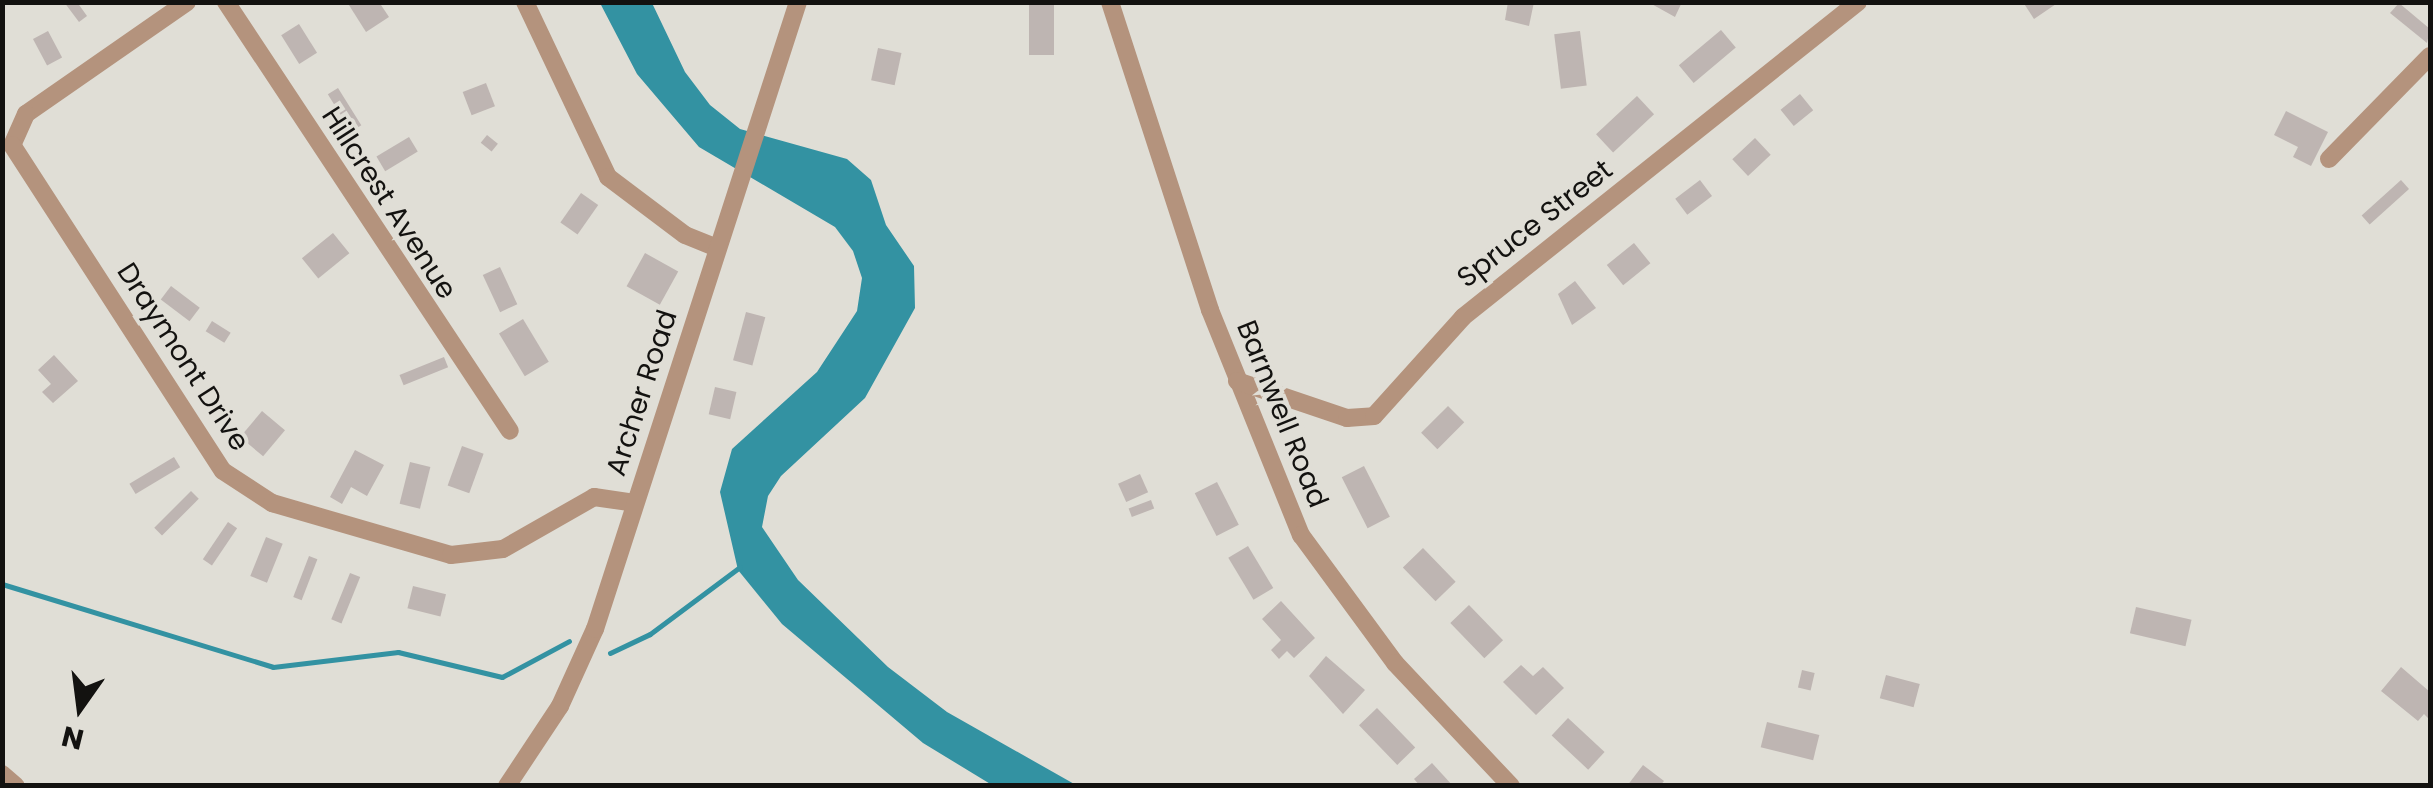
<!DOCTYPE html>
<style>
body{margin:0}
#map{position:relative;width:2433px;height:788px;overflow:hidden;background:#e0ded6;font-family:Poppins,sans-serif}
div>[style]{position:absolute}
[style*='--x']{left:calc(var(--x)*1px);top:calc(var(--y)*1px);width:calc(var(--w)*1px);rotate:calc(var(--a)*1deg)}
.water>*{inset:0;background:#3392a2}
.stream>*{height:5px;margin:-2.5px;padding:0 2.5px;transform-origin:2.5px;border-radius:2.5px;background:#3392a2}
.building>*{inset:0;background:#beb5b2;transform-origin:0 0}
.minor>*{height:18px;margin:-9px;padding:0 9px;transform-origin:9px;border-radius:9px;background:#b4937d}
span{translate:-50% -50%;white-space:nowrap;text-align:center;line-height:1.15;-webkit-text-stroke:8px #e0ded6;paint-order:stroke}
.street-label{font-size:28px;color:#131210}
.frame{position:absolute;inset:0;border:5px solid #131210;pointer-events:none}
.north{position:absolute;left:30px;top:658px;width:100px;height:100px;-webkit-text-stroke:8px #e0ded6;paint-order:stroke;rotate:194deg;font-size:28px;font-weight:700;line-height:40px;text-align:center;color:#131210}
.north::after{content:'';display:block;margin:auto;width:35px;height:45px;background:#131210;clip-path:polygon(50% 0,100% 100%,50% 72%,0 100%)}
</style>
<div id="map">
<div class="water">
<div style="clip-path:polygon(600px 3px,652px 3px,685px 72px,710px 105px,740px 129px,847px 159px,871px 180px,886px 225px,914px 266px,915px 308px,865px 398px,781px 476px,768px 496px,762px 527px,798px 580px,888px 667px,947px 712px,1076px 785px,992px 785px,923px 743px,782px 624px,738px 570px,720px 492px,732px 449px,817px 372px,857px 311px,862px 278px,853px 251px,835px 227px,699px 147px,637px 74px)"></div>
</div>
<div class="stream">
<div style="--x:2;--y:584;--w:283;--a:17"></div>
<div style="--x:273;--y:667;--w:126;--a:-6.8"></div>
<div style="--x:398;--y:652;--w:107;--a:13.5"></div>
<div style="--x:502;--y:677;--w:76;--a:-28.2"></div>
<div style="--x:610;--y:653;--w:44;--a:-25.4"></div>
<div style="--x:650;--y:634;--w:112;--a:-36.7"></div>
</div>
<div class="building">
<div style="clip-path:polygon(64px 2px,77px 2px,87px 16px,79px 22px)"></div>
<div style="clip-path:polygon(347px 2px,379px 2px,389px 17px,366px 32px)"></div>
<div style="left:1029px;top:2px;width:25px;height:53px"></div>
<div style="clip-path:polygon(1508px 2px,1534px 2px,1529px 26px,1505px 20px)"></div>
<div style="clip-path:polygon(1648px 2px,1682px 2px,1675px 17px)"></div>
<div style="clip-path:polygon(2023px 2px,2059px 2px,2034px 19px)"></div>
<div style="clip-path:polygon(2399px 3px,2430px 29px,2427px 43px,2390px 13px)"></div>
<div style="left:299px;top:24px;width:34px;height:21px;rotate:58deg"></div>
<div style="left:1721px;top:30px;width:23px;height:55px;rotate:50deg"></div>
<div style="left:48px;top:31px;width:30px;height:17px;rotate:62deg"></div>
<div style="left:1580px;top:31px;width:55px;height:26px;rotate:83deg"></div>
<div style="left:878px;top:48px;width:24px;height:33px;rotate:12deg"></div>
<div style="left:486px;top:83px;width:25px;height:25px;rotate:69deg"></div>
<div style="left:338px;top:88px;width:44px;height:12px;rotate:58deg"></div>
<div style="left:1800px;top:94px;width:21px;height:25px;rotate:51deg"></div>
<div style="left:1637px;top:96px;width:25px;height:56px;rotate:47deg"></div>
<div style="clip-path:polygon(2286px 111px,2328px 132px,2311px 166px,2293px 157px,2298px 147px,2274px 135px)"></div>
<div style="left:487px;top:135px;width:14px;height:10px;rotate:39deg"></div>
<div style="left:409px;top:137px;width:17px;height:38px;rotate:59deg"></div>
<div style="left:1755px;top:138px;width:23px;height:31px;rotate:47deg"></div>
<div style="left:1700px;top:180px;width:20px;height:31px;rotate:53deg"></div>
<div style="left:2401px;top:180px;width:12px;height:53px;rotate:48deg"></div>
<div style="left:581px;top:193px;width:21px;height:36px;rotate:35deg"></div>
<div style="left:333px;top:233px;width:26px;height:40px;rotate:51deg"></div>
<div style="left:1634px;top:243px;width:26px;height:35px;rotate:51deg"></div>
<div style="left:645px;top:253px;width:38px;height:38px;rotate:29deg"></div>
<div style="left:500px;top:267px;width:41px;height:19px;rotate:65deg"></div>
<div style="clip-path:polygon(1575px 281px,1596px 308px,1572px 325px,1558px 294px)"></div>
<div style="left:171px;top:286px;width:36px;height:17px;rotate:37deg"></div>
<div style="left:746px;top:312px;width:20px;height:50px;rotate:15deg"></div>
<div style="left:523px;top:319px;width:50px;height:28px;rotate:59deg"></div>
<div style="left:212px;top:321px;width:22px;height:12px;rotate:32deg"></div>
<div style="clip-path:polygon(54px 355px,78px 381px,53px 403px,42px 392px,51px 384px,38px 370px)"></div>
<div style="left:444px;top:357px;width:11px;height:48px;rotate:68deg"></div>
<div style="left:715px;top:387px;width:22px;height:28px;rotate:13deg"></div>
<div style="left:1448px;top:406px;width:23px;height:38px;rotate:45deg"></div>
<div style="left:262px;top:411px;width:30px;height:34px;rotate:40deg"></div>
<div style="left:462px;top:446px;width:23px;height:42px;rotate:20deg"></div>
<div style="clip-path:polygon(355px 450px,384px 465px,367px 496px,351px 487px,342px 504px,330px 497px)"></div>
<div style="left:174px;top:457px;width:12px;height:52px;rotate:59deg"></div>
<div style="left:410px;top:462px;width:21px;height:43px;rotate:14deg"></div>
<div style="left:1364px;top:466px;width:57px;height:25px;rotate:63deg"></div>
<div style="left:1140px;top:474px;width:20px;height:24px;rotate:66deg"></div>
<div style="left:1217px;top:482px;width:48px;height:25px;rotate:63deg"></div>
<div style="left:191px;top:491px;width:11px;height:52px;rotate:45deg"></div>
<div style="left:1151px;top:500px;width:9px;height:24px;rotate:69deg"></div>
<div style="left:228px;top:522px;width:11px;height:45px;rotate:34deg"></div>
<div style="left:266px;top:537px;width:18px;height:42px;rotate:22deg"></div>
<div style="left:1248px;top:546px;width:49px;height:23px;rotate:59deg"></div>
<div style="left:1423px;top:548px;width:47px;height:28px;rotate:46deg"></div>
<div style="left:309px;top:556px;width:9px;height:44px;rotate:21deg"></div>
<div style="left:350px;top:573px;width:11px;height:50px;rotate:22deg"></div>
<div style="left:413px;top:586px;width:34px;height:23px;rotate:14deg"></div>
<div style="clip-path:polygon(1281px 601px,1315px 638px,1294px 658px,1287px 651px,1279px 659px,1271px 650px,1281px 640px,1262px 619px)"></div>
<div style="left:1469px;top:605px;width:49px;height:26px;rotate:46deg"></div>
<div style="left:2136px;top:607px;width:57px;height:27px;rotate:13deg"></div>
<div style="clip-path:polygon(1326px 656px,1365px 690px,1343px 714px,1309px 676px)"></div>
<div style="clip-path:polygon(1521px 665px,1533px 676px,1543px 667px,1564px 688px,1536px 715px,1503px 682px)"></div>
<div style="clip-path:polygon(2401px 667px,2430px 692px,2430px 720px,2424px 714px,2418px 721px,2381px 691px)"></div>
<div style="left:1802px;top:670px;width:13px;height:18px;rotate:13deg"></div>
<div style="left:1886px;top:675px;width:35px;height:24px;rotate:15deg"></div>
<div style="left:1377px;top:708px;width:55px;height:25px;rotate:46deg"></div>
<div style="left:1568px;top:718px;width:50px;height:24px;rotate:43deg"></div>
<div style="left:1767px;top:722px;width:54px;height:26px;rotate:14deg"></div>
<div style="clip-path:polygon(1432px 763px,1453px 786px,1420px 786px,1414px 779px)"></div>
<div style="clip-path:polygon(1643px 765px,1664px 781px,1660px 786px,1627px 786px)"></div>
</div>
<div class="minor">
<div style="--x:187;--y:2;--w:196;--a:145.2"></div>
<div style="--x:26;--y:114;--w:34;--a:114"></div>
<div style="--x:12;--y:145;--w:388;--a:57.1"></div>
<div style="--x:223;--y:471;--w:59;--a:33.1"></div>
<div style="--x:272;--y:503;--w:186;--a:16.2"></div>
<div style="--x:451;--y:555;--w:52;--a:-6.6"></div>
<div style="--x:503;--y:549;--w:105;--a:-29.7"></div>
<div style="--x:594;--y:497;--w:41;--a:8.3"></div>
<div style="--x:226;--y:2;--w:514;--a:56.5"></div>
<div style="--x:525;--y:2;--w:194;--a:64.6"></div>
<div style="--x:608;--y:177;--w:96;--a:37"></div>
<div style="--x:685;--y:235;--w:35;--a:22"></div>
<div style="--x:1110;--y:2;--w:324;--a:72"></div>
<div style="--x:1210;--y:310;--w:243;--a:68"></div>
<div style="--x:1301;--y:535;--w:159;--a:53.7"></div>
<div style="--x:1395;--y:663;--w:169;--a:46.7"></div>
<div style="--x:2329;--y:159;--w:144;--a:-45.6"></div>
<div style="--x:1237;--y:381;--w:116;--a:18.6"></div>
<div style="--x:1347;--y:418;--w:27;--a:-4"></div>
<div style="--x:1374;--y:416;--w:133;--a:-48"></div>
<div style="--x:1463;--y:317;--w:505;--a:-38.57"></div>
<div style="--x:2;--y:774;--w:18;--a:41"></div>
<div style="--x:507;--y:786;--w:96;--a:-56.5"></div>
<div style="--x:560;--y:706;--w:85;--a:-65.6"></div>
<div style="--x:595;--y:629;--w:659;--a:-72.06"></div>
</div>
<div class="street-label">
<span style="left:389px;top:203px;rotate:57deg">Hillcrest Avenue</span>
<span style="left:1535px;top:224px;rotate:-38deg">Spruce Street</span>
<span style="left:183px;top:357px;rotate:57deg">Draymont Drive</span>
<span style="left:642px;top:393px;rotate:-72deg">Archer Road</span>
<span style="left:1282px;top:414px;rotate:68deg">Barnwell Road</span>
</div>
<div class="frame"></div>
<div class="north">N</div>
</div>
